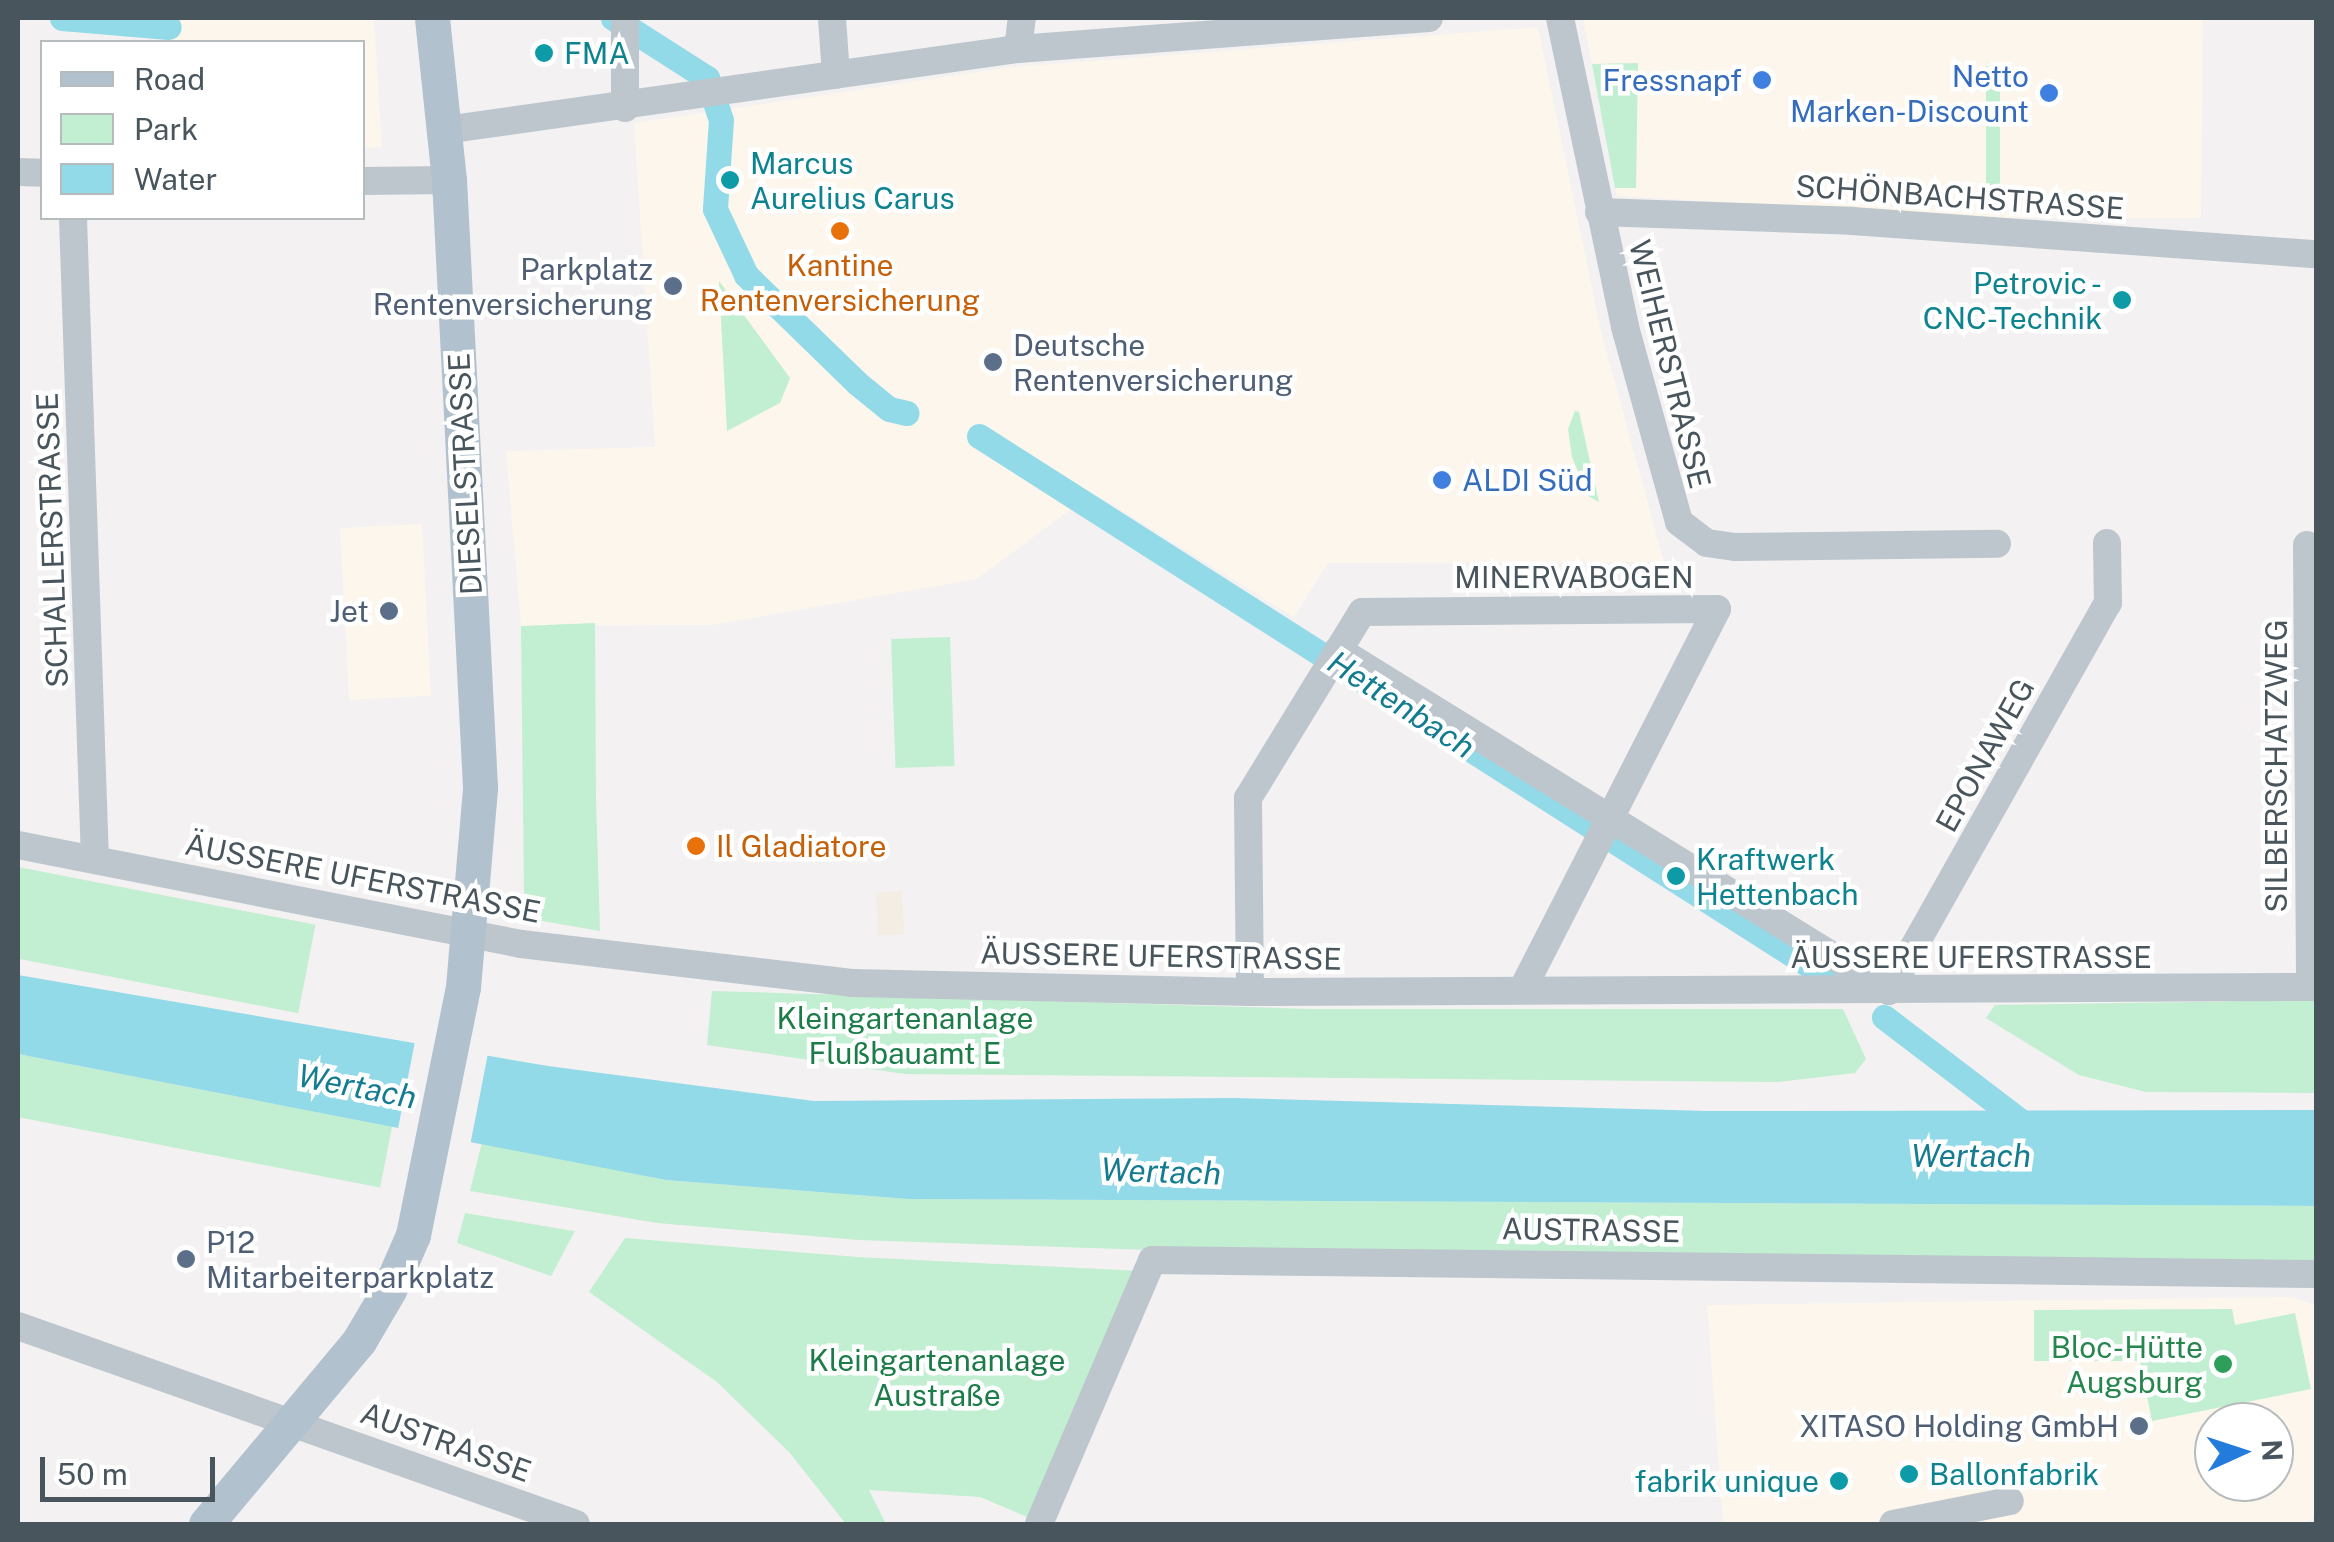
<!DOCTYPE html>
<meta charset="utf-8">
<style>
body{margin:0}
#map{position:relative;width:2334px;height:1542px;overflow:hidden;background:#f3f1f1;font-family:"Public Sans",sans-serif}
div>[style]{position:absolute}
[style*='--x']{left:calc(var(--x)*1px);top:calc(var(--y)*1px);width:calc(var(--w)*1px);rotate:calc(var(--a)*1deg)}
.commercial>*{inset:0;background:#fcf6ec;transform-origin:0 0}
.green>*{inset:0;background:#c2eed1;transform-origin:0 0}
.sand>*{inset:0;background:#f3ede3;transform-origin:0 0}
.water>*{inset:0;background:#92dae8}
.pier>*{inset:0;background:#f3f1f1;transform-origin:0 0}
.canal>*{height:25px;margin:-12.5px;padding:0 12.5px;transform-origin:12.5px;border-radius:12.5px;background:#92dae8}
.minor>*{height:28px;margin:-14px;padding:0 14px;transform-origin:14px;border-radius:14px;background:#bdc6cd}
.major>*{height:35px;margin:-17.5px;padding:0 17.5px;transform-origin:17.5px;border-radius:17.5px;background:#b2c1ce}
.dots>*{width:28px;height:28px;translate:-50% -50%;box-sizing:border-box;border:5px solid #fff;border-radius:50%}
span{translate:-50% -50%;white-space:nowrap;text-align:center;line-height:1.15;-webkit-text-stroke:9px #fff;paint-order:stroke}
.culture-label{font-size:30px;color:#0d838f}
.left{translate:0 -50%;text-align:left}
.right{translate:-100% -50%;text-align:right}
.shop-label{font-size:30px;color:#366cbe}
.street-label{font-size:30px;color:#49555d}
.food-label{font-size:30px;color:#c56008}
.service-label{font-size:30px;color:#4e5e75}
.park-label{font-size:30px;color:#1c7c48}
.leisure-label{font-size:30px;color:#27864d}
.water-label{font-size:32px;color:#147c90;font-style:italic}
.frame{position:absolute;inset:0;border:20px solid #49555d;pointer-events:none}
.legend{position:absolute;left:40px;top:40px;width:325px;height:180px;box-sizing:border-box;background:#fff;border:2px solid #b6bbbe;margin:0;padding:12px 18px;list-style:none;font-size:30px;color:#49555d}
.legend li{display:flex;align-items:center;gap:20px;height:50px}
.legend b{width:50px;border:2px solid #b6bbbe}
.north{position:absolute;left:2194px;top:1402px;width:100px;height:100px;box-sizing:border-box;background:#fff;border:2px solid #b6bbbe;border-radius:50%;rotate:87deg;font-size:28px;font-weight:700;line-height:40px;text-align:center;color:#49555d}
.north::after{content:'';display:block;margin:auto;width:35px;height:45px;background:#237cdb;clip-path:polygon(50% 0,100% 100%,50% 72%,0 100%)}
.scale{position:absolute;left:40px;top:1457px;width:175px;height:45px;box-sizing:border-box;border:5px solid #49555d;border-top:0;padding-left:12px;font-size:30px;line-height:35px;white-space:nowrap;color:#49555d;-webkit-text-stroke:8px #fff;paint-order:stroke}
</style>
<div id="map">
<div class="commercial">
<div style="clip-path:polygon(167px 18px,374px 18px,382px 147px,363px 148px,362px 42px,168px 42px)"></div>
<div style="clip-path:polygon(1583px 18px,2203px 18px,2201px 218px,1998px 218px,1617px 196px)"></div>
<div style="clip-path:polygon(1538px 27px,1601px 331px,1664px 562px,1328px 563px,1294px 617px,1093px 493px,977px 579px,712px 625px,521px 626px,506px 451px,655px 447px,634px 123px,1012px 67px)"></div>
<div style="left:422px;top:524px;width:172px;height:82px;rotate:87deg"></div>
<div style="clip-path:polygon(evenodd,2292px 1297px,2316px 1305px,2316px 1517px,2303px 1524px,1986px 1524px,1981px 1518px,1948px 1524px,1723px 1524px,1707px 1305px,2292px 1297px,2214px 1422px,2274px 1422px,2274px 1482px,2214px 1482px,2214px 1422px)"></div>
</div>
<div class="green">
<div style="clip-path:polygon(1638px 63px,1636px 188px,1615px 188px,1592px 64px)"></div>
<div style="left:1986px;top:66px;width:14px;height:143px"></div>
<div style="clip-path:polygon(719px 281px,790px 378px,780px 403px,727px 431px)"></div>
<div style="clip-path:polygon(1575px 411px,1579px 412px,1599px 502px,1588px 496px,1572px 457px,1568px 429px)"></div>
<div style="clip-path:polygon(595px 623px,596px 799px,600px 931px,531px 919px,524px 897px,521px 626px)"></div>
<div style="left:950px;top:637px;width:129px;height:59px;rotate:88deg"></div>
<div style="left:18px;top:867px;width:303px;height:90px;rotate:11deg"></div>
<div style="clip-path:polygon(712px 991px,1311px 1009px,1843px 1009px,1866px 1059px,1855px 1073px,1777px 1082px,905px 1074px,707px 1045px)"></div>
<div style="clip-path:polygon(2316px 1000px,2316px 1093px,2146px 1092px,2079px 1075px,1986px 1018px,1995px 1005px)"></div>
<div style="left:18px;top:1054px;width:381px;height:62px;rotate:11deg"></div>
<div style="clip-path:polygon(482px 1142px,666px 1180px,908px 1199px,2316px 1206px,2316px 1264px,1151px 1250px,859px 1240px,657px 1223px,470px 1191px)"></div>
<div style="clip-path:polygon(465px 1213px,574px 1231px,575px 1231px,551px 1276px,457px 1243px)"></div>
<div style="clip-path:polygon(625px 1238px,857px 1257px,1140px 1271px,1032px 1519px,980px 1497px,869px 1490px,886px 1524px,846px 1524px,789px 1452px,717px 1382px,589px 1292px)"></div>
<div style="clip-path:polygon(2232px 1309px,2235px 1325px,2295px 1313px,2311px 1389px,2152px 1421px,2140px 1361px,2034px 1361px,2034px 1310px)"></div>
</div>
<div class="sand">
<div style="left:902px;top:891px;width:43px;height:26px;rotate:87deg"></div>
</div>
<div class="water">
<div style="clip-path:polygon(18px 975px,548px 1066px,814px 1101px,1233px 1098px,1708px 1111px,2316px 1110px,2316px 1206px,908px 1199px,666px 1180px,18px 1054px)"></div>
</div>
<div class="pier">
<div style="left:416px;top:1036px;width:74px;height:97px;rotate:11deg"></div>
</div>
<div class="canal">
<div style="--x:62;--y:18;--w:107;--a:4.8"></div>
<div style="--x:613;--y:18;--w:112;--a:32.6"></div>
<div style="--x:707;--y:78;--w:44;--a:71.6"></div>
<div style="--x:721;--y:120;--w:89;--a:93.9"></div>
<div style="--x:715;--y:209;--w:73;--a:64.8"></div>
<div style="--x:746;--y:275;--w:155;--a:44.2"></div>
<div style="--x:857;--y:383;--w:41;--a:39.1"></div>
<div style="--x:889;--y:409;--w:18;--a:13"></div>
<div style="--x:979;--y:436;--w:1001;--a:32.52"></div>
<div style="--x:1884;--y:1017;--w:185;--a:37.3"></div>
</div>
<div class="minor">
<div style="--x:625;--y:18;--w:90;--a:90"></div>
<div style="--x:832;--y:18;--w:57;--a:86"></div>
<div style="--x:1560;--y:18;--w:316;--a:78.1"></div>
<div style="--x:1625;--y:327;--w:202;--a:74.5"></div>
<div style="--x:1679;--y:522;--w:35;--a:37"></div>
<div style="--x:1707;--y:543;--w:29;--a:8"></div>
<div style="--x:1736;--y:547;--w:261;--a:-0.7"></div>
<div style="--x:1018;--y:49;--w:31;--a:-83"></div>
<div style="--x:445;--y:130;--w:579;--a:-8.05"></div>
<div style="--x:1018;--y:49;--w:412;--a:-4.3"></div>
<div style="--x:18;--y:172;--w:24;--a:2"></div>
<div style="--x:362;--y:181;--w:87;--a:-0.7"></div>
<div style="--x:1599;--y:212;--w:253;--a:2"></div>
<div style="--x:1852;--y:221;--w:465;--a:4.1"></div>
<div style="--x:73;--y:218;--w:642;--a:88.04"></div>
<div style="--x:2307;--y:545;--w:442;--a:89.6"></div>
<div style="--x:1338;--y:650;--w:648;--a:31.75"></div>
<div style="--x:1889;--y:991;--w:446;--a:-60.6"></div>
<div style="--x:2108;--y:603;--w:60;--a:-91"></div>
<div style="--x:18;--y:845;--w:513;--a:11.13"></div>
<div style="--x:521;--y:944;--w:333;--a:6.7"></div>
<div style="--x:852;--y:983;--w:398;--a:1.3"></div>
<div style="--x:1250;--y:992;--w:1066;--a:-0.27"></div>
<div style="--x:1250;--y:992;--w:194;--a:-90.6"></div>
<div style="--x:1248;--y:798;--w:218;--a:-58.5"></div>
<div style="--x:1362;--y:612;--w:355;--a:-0.5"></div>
<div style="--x:1717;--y:609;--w:428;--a:117.1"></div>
<div style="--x:18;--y:1326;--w:592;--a:19.54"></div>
<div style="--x:1039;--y:1524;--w:287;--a:-66.8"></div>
<div style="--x:1152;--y:1260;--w:1164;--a:0.69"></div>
<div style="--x:1893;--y:1524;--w:119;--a:-11.1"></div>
</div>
<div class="major">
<div style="--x:206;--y:1524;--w:239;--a:-50.1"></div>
<div style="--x:359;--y:1341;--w:59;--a:-59.5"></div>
<div style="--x:389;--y:1290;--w:60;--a:-66.4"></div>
<div style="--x:413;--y:1235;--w:253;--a:-78.6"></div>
<div style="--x:463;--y:987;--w:201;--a:-85.1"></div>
<div style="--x:480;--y:787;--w:608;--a:-92.92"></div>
<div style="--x:449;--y:180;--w:163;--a:-96"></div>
</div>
<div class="dots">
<div style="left:544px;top:53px;background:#0f9aa8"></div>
<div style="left:1762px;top:80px;background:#3f7fe0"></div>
<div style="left:2049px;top:93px;background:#3f7fe0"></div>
<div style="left:730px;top:180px;background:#0f9aa8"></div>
<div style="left:840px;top:231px;background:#e8710a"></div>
<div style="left:673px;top:286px;background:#5c6f8a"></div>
<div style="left:2122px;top:300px;background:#0f9aa8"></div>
<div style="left:993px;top:362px;background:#5c6f8a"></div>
<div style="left:1442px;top:480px;background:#3f7fe0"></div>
<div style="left:389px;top:611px;background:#5c6f8a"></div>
<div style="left:696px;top:846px;background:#e8710a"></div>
<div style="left:1676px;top:876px;background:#0f9aa8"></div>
<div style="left:186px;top:1259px;background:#5c6f8a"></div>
<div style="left:2223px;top:1364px;background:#2e9e5b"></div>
<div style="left:2139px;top:1426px;background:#5c6f8a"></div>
<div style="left:1909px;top:1474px;background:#0f9aa8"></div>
<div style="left:1839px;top:1481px;background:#0f9aa8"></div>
</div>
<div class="culture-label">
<span class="left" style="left:564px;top:53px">FMA</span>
<span class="left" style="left:750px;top:180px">Marcus<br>Aurelius Carus</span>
<span class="right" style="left:2102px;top:300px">Petrovic -<br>CNC-Technik</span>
<span class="left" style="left:1696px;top:876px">Kraftwerk<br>Hettenbach</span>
<span class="left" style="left:1929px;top:1474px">Ballonfabrik</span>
<span class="right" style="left:1819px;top:1481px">fabrik unique</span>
</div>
<div class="shop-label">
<span class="right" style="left:2029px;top:93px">Netto<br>Marken-Discount</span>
<span class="right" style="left:1742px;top:80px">Fressnapf</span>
<span class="left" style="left:1462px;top:480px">ALDI Süd</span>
</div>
<div class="street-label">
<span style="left:1960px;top:197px;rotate:4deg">SCHÖNBACHSTRASSE</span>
<span style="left:1670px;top:364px;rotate:76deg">WEIHERSTRASSE</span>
<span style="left:465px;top:474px;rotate:-93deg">DIESELSTRASSE</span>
<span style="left:52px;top:540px;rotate:-92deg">SCHALLERSTRASSE</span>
<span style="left:1574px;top:577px">MINERVABOGEN</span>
<span style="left:1985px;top:755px;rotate:-61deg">EPONAWEG</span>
<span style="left:2276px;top:766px;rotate:-90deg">SILBERSCHATZWEG</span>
<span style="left:363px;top:878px;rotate:11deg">ÄUSSERE UFERSTRASSE</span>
<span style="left:1161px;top:956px;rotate:1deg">ÄUSSERE UFERSTRASSE</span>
<span style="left:1971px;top:957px">ÄUSSERE UFERSTRASSE</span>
<span style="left:1591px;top:1230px;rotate:1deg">AUSTRASSE</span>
<span style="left:446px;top:1442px;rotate:20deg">AUSTRASSE</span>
</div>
<div class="food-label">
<span style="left:840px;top:282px">Kantine<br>Rentenversicherung</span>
<span class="left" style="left:716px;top:846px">Il Gladiatore</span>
</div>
<div class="service-label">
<span class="right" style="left:653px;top:286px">Parkplatz<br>Rentenversicherung</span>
<span class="left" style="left:1013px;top:362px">Deutsche<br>Rentenversicherung</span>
<span class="right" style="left:369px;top:611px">Jet</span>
<span class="left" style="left:206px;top:1259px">P12<br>Mitarbeiterparkplatz</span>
<span class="right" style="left:2119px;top:1426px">XITASO Holding GmbH</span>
</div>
<div class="park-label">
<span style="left:905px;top:1035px">Kleingartenanlage<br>Flußbauamt E</span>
<span style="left:937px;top:1377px">Kleingartenanlage<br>Austraße</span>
</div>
<div class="leisure-label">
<span class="right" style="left:2203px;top:1364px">Bloc-Hütte<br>Augsburg</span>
</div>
<div class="water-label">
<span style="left:1401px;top:705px;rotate:33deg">Hettenbach</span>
<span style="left:357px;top:1087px;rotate:11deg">Wertach</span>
<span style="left:1971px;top:1156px">Wertach</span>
<span style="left:1161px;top:1172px;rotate:2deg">Wertach</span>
</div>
<div class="frame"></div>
<ul class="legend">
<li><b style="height:12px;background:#b2c1ce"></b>Road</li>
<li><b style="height:28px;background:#c2eed1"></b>Park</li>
<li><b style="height:28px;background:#92dae8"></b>Water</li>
</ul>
<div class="north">N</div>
<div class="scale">50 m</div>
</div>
